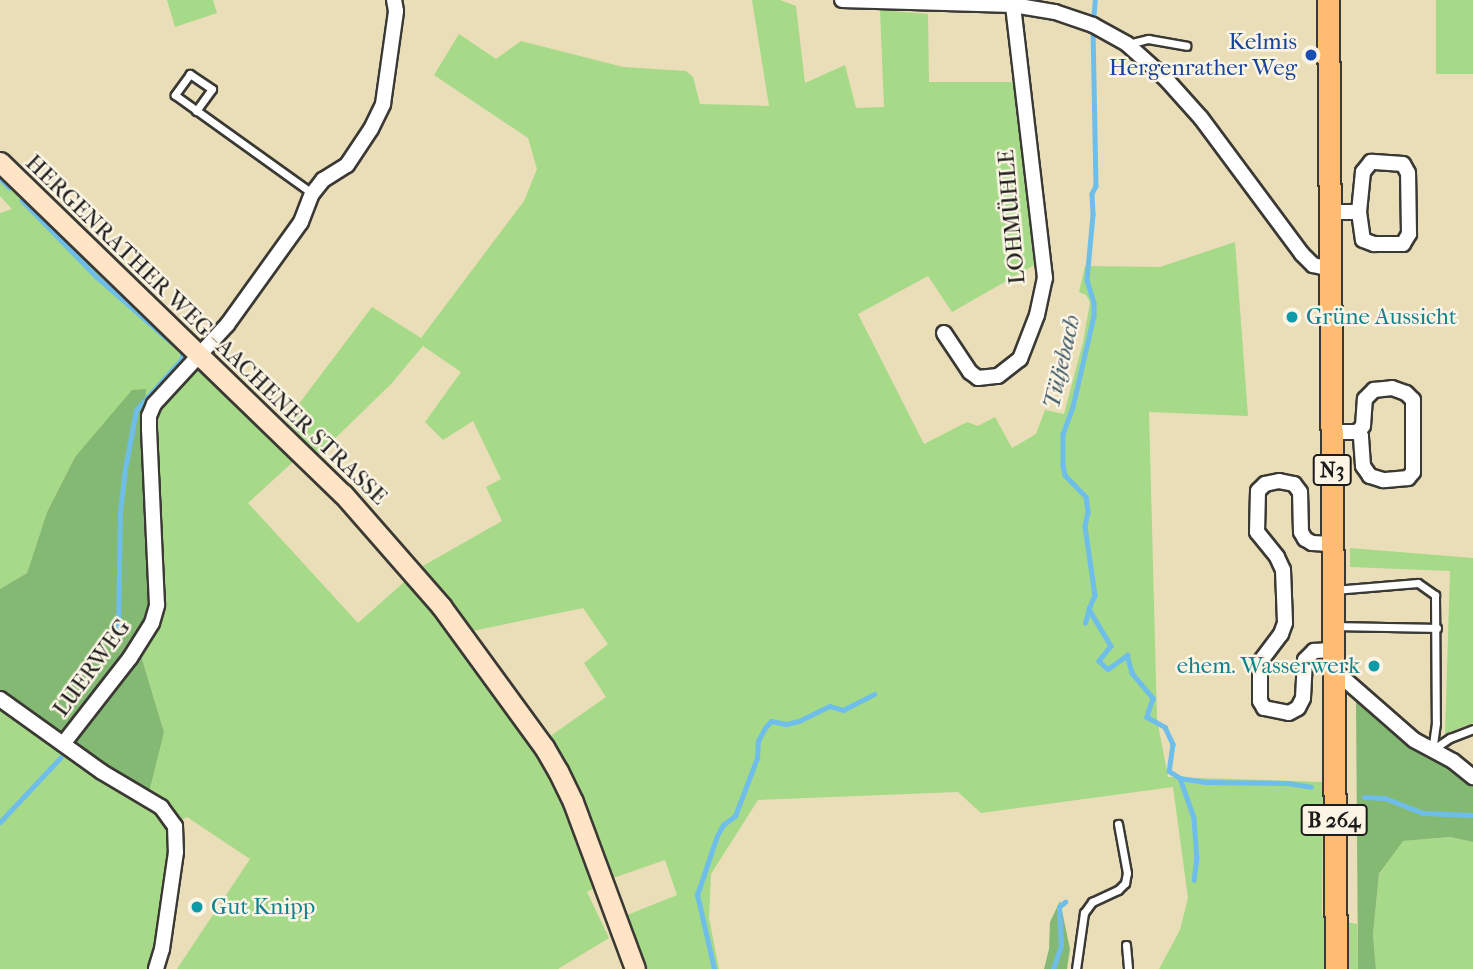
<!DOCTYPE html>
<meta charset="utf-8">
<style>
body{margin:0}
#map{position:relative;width:1473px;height:969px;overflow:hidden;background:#eadeb9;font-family:"IM FELL French Canon",serif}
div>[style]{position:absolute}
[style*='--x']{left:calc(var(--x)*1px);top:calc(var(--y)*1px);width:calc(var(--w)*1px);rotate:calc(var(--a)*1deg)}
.green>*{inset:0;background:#a6d988;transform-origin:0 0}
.forest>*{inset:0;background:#84b974}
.stream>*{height:4.5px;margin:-2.25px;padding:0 2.25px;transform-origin:2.25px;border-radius:2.25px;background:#6fbee9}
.roads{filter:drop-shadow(2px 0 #3b3934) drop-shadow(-2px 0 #3b3934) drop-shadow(0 2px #3b3934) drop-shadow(0 -2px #3b3934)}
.lane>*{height:7px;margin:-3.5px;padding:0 3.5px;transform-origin:3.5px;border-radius:3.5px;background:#fff}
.street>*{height:14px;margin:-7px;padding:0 7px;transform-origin:7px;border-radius:7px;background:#fff}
.secondary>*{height:19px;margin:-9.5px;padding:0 9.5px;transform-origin:9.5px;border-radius:9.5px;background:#ffe4c6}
.primary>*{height:21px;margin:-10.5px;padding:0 10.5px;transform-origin:10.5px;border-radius:10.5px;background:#ffbb71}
.dots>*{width:19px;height:19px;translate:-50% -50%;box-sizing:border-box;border:4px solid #fcf5e5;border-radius:50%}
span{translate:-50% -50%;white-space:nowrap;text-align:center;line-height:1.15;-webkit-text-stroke:5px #fcf5e5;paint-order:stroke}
.shield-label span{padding:2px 5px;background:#fcf5e5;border:2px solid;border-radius:5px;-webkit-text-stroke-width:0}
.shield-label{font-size:21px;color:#1c1c1c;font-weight:700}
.transit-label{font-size:23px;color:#164399}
.right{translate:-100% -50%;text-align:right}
.street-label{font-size:23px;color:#1c1c1c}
.culture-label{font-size:23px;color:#0d838f}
.left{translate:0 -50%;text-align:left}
.water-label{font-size:24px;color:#395564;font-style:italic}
</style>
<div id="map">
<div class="green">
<div style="clip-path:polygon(167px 0,213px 0,217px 13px,175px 27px)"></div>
<div style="clip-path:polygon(evenodd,752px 0,780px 0,796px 6px,805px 83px,845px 65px,856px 108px,884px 107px,880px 10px,928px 14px,929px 82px,1017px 82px,1038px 263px,952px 312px,928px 276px,858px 314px,924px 444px,967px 422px,978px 426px,995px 417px,1012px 448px,1036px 434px,1045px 410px,1064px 414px,1083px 342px,1090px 302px,1086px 295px,1079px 292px,1085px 266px,1160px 267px,1235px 242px,1248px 416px,1149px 412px,1157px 719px,1168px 777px,1323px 782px,1322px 917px,1357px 924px,1358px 969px,1159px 969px,1180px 930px,1188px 898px,1173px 787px,981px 813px,958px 792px,758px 800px,711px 874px,709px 918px,719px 969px,648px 969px,627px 915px,677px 895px,665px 860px,613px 878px,587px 892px,609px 938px,558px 969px,177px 969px,250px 859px,187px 817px,167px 828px,170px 848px,155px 950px,148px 969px,0 969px,0 711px,135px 800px,164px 732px,142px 659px,145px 629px,104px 425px,75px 457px,47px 512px,27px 573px,0 589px,0 213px,12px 209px,0 196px,0 170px,189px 351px,185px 362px,198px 368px,294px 461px,248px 503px,358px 623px,421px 567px,502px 521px,486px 487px,501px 479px,473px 421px,443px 440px,425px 422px,461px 372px,423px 346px,391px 384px,318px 455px,286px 421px,372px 307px,421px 338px,524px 201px,537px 169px,528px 138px,434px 75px,459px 34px,496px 59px,521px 41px,623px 67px,686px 71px,693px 77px,700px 104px,769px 106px,752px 0,583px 608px,608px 644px,584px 663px,606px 697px,549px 737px,472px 631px,583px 608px)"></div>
<div style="left:1436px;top:0;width:37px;height:74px"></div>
<div style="clip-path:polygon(1350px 548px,1473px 558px,1473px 723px,1445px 734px,1450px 571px,1350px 567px)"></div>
<div style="clip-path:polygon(1450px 837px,1473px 842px,1473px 969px,1376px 969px,1373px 935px,1379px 875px,1402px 841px)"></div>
</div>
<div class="forest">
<div style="clip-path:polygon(146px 389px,144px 421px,155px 591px,145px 629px,142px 659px,164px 732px,149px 792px,135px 800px,0 711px,0 589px,27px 573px,47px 512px,75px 457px,132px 390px)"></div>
<div style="clip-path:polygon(1356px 702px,1413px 744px,1450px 765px,1473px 786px,1473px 842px,1450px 837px,1403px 841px,1379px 874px,1373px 935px,1376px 969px,1358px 969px)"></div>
<div style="clip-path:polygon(1060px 901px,1070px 949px,1067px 969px,1044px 969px,1049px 949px,1050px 922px)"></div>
</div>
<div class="stream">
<div style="--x:1093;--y:21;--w:21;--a:-85"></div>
<div style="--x:1093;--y:29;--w:157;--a:88.9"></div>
<div style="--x:1096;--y:186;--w:9;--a:117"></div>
<div style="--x:1092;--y:194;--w:21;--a:87"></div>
<div style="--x:1093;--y:215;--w:65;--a:95.3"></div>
<div style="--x:1087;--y:280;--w:24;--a:73"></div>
<div style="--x:1094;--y:303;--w:13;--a:90"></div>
<div style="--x:1094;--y:316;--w:93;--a:103"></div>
<div style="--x:1073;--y:407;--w:29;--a:110"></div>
<div style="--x:1063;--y:434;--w:31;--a:90"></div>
<div style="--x:1063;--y:465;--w:10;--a:79"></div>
<div style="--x:1065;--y:475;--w:30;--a:46"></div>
<div style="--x:1086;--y:497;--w:15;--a:82"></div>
<div style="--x:1088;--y:512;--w:14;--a:102"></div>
<div style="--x:1085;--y:526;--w:70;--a:81.8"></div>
<div style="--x:1095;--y:595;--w:15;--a:113"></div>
<div style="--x:1089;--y:609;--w:43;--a:59.3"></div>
<div style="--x:1111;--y:646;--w:19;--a:129"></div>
<div style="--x:1099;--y:661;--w:12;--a:42"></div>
<div style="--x:1108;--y:669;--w:24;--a:-36"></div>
<div style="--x:1127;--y:655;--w:19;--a:74"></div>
<div style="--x:1132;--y:673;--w:33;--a:50"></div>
<div style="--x:1153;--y:698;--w:20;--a:108"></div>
<div style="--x:1147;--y:717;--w:21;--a:29"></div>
<div style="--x:1165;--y:727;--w:19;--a:65"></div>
<div style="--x:1173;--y:744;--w:27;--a:98"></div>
<div style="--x:1169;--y:771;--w:13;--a:32"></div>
<div style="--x:1180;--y:778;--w:42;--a:70.7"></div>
<div style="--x:1194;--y:818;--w:39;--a:86"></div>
<div style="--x:1197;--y:857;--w:23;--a:97"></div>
<div style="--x:0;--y:178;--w:13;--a:45"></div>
<div style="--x:22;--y:200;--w:107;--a:45.8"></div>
<div style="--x:97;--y:277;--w:98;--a:41.3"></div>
<div style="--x:1085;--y:623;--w:15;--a:-74"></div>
<div style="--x:118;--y:635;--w:123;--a:-89.1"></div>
<div style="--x:120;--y:512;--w:43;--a:-83.4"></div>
<div style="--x:125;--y:469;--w:60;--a:-79.4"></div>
<div style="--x:136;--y:410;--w:69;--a:-48"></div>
<div style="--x:182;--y:359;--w:7;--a:-90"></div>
<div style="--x:182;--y:352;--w:16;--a:-135"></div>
<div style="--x:1180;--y:778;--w:24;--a:9"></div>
<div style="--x:1204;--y:782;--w:83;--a:0.7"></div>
<div style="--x:1287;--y:783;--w:24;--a:9"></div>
<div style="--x:1364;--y:797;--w:21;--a:3"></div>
<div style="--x:1385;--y:798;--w:41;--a:21.5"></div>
<div style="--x:1423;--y:813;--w:50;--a:2.3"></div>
<div style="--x:0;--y:822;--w:88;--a:-46.8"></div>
<div style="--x:714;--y:969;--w:76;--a:-102.9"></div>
<div style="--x:697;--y:895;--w:62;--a:-71.3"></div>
<div style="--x:717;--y:836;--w:13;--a:-61"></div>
<div style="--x:723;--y:825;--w:15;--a:-37"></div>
<div style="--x:735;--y:816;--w:62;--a:-69.2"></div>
<div style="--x:757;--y:758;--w:17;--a:-87"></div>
<div style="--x:758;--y:741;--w:15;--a:-62"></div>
<div style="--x:765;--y:728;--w:9;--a:-49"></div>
<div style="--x:771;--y:721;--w:15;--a:11"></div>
<div style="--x:786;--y:724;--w:13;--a:-13"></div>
<div style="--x:799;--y:721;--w:34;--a:-26"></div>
<div style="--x:830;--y:706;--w:14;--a:17"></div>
<div style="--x:843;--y:710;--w:35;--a:-27"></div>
<div style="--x:1053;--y:969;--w:24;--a:-71"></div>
<div style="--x:1061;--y:946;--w:39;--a:-93"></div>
<div style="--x:1059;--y:907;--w:8;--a:-40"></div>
</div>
<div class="roads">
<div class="lane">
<div style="--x:1128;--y:44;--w:21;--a:-14"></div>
<div style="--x:1148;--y:39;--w:39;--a:10"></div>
<div style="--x:196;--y:111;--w:27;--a:-54"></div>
<div style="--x:212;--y:89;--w:27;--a:-146"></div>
<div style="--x:190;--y:74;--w:26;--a:126"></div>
<div style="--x:175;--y:95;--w:168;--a:35.6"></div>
<div style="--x:1334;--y:590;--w:84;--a:-4.8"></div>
<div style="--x:1418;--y:583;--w:21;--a:35"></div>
<div style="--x:1435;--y:595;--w:128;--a:89.6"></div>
<div style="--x:1436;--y:723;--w:27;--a:98"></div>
<div style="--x:1336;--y:626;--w:101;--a:1.1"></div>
<div style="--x:1432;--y:750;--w:22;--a:-34"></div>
<div style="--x:1450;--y:738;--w:25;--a:-21"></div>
<div style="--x:1126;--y:945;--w:24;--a:85"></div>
<div style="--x:1076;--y:969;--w:57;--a:-81.9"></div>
<div style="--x:1084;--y:913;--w:14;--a:-54"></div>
<div style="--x:1092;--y:902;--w:29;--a:-25"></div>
<div style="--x:1118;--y:890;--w:10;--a:-45"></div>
<div style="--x:1125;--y:883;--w:10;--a:-79"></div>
<div style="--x:1127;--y:873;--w:50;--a:-100.4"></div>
</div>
<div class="street">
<div style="--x:842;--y:0;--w:171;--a:1.7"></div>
<div style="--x:1013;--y:5;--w:43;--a:9.5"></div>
<div style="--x:1055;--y:12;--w:40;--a:18.9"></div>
<div style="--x:1093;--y:25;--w:39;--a:29"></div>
<div style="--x:1127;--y:44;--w:52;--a:41.9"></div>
<div style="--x:1166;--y:79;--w:52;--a:48.1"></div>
<div style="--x:1201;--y:118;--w:169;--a:53.4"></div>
<div style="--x:1302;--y:254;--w:16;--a:45"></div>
<div style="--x:1313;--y:265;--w:18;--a:13"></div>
<div style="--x:1330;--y:212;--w:29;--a:0"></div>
<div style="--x:1359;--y:212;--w:28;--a:82"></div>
<div style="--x:1363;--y:240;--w:12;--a:20"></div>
<div style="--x:1374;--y:244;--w:29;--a:0"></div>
<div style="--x:1403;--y:244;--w:12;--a:-59"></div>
<div style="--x:1409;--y:234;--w:61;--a:-90.9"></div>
<div style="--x:1408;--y:173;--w:10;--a:-119"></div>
<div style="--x:1403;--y:164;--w:32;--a:-176"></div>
<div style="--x:1371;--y:162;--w:13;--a:129"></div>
<div style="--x:1363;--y:172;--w:40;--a:95.7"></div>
<div style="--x:944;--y:333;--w:47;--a:56.3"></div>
<div style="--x:970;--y:372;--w:10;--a:37"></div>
<div style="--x:978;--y:378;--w:20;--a:-6"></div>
<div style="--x:998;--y:376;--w:28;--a:-38"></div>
<div style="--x:1020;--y:359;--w:47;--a:-68.9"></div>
<div style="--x:1037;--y:315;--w:38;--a:-78"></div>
<div style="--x:1045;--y:278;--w:275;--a:-96.7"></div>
<div style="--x:1332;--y:432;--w:25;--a:0"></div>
<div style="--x:1357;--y:432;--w:8;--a:-45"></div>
<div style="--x:1363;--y:426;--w:27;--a:-86"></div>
<div style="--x:1365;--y:399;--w:13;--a:-45"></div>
<div style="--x:1374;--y:390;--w:18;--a:-6"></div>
<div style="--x:1392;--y:388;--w:15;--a:20"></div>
<div style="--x:1406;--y:393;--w:10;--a:45"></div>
<div style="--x:1413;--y:400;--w:72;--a:90"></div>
<div style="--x:1413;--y:472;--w:8;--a:130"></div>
<div style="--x:1408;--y:478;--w:25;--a:175"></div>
<div style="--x:1383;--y:480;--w:14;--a:-163"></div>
<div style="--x:1370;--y:476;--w:12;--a:-125"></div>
<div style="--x:1363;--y:466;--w:30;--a:-94"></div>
<div style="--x:1361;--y:436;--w:6;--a:-135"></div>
<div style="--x:1331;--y:544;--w:19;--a:-177"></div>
<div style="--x:1312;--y:543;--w:8;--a:-150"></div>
<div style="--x:1305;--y:539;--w:8;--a:-120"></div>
<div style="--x:1301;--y:532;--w:40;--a:-91.4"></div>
<div style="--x:1300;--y:492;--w:10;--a:-127"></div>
<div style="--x:1294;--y:484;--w:15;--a:-169"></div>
<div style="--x:1279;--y:481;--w:14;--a:168"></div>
<div style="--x:1265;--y:484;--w:10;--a:135"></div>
<div style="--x:1258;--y:491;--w:41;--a:91.4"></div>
<div style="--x:1257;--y:532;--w:32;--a:51"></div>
<div style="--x:1277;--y:557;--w:14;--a:65"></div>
<div style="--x:1283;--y:570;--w:53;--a:87.8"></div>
<div style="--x:1285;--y:623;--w:12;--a:110"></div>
<div style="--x:1281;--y:634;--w:35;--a:127"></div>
<div style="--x:1260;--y:662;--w:39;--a:90"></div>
<div style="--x:1260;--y:701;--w:8;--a:60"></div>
<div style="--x:1264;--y:708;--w:25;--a:11"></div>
<div style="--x:1289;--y:713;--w:10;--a:-29"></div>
<div style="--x:1298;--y:708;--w:11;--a:-63"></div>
<div style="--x:1303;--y:698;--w:38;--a:-87"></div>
<div style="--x:1305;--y:660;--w:13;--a:-45"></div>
<div style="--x:1314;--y:651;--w:18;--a:-3"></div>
<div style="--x:1334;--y:670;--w:106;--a:41.2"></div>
<div style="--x:1414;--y:740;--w:44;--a:28.3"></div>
<div style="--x:1453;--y:761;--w:26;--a:39"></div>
<div style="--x:0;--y:699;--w:125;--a:35.6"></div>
<div style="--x:102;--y:772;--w:69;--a:30.7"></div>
<div style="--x:161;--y:807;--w:24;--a:54"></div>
<div style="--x:175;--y:826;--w:26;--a:88"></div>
<div style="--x:176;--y:852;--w:98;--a:98.2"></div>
<div style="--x:162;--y:949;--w:21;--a:107"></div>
<div style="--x:63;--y:744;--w:109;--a:-52.1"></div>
<div style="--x:130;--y:658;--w:41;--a:-57.8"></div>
<div style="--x:152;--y:623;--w:19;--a:-74"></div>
<div style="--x:157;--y:605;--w:175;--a:-92.6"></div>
<div style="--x:149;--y:430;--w:14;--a:-90"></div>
<div style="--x:149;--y:416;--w:13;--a:-67"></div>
<div style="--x:154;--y:404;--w:108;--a:-47.3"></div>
<div style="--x:227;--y:325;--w:127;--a:-54.3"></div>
<div style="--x:301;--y:222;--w:30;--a:-69"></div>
<div style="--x:312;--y:194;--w:18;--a:-52"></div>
<div style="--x:323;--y:180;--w:28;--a:-32"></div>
<div style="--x:347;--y:165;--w:43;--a:-56.3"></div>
<div style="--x:371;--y:129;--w:28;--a:-64"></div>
<div style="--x:383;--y:104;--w:94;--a:-82"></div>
<div style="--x:396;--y:11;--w:11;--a:-100"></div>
</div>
<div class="secondary">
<div style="--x:0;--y:162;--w:477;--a:44.1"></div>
<div style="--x:343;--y:494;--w:149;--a:48.8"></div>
<div style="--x:441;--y:606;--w:175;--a:53.9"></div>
<div style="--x:544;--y:747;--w:28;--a:60"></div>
<div style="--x:558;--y:771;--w:34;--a:64"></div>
<div style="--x:573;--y:802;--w:178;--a:69.6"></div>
</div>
<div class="primary">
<div style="--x:1328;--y:0;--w:969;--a:89.53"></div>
</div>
</div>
<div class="dots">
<div style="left:1311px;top:55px;background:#1a4fb4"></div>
<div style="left:1292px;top:317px;background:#0f9aa8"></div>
<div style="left:1374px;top:666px;background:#0f9aa8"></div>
<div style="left:197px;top:907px;background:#0f9aa8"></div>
</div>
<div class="shield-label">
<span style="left:1332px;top:470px">N3</span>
<span style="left:1334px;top:820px">B 264</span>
</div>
<div class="transit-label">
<span class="right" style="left:1297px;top:55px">Kelmis<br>Hergenrather Weg</span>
</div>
<div class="street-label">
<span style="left:1012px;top:217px;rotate:-95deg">LOHMÜHLE</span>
<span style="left:206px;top:330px;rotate:44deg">HERGENRATHER WEG - AACHENER STRASSE</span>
<span style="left:92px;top:668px;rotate:-54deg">LUERWEG</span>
</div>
<div class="culture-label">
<span class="left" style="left:1306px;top:317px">Grüne Aussicht</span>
<span class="right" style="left:1360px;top:666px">ehem. Wasserwerk</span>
<span class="left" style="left:211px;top:907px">Gut Knipp</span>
</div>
<div class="water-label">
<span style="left:1062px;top:362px;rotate:-77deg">Tüljebach</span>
</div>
</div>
